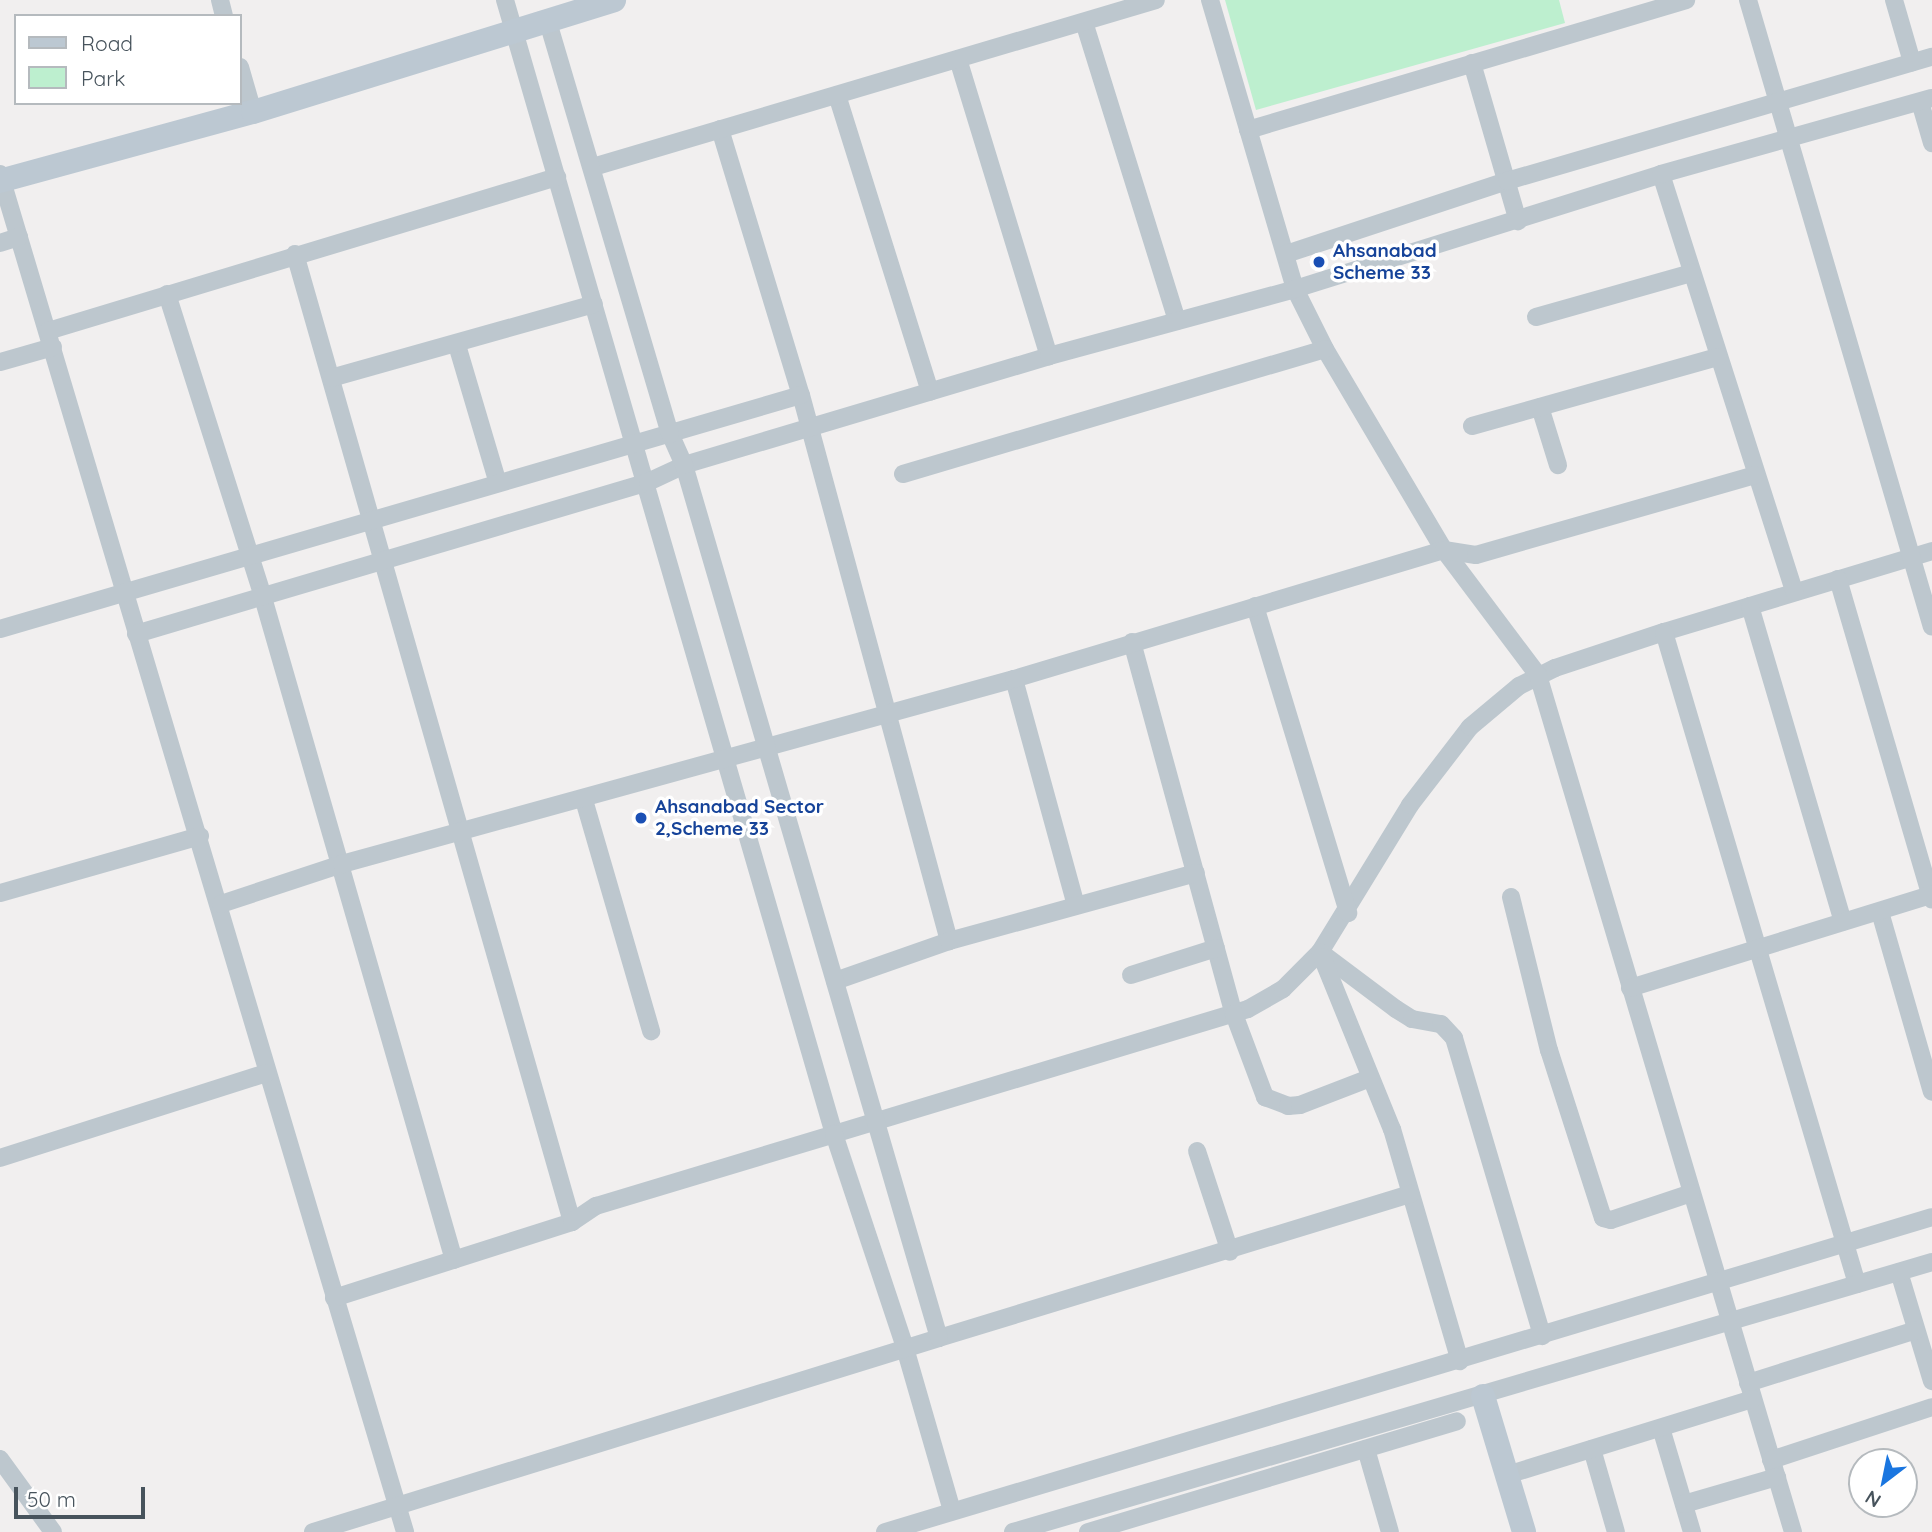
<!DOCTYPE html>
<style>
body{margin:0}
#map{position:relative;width:1932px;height:1532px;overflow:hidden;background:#f1efef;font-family:Quicksand,sans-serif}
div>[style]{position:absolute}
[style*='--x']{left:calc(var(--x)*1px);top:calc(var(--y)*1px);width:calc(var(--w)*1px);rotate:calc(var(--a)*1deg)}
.green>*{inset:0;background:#bdefcf}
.street>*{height:18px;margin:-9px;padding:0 9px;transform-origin:9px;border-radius:9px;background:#bdc7ce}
.secondary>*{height:24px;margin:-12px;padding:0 12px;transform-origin:12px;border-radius:12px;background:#bcc8d2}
.dots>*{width:19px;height:19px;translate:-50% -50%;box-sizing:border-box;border:4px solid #fff;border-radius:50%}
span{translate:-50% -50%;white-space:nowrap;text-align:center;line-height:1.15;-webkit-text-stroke:7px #fff;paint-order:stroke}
.transit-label{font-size:19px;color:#164399;font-weight:700}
.left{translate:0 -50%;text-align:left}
.legend{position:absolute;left:14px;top:14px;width:228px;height:91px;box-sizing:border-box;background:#fff;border:2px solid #b5babe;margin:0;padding:9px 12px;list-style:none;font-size:21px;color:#47535c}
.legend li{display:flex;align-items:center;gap:14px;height:35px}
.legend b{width:35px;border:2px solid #b5babe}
.north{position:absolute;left:1848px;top:1448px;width:70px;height:70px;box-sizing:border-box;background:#fff;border:2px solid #b5babe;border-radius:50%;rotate:212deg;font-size:19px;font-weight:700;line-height:28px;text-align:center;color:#47535c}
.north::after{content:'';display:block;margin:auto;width:24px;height:32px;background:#1a76e0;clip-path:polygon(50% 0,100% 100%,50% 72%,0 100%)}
.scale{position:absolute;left:14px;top:1487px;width:131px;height:32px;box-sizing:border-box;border:4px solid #47535c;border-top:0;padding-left:9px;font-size:21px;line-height:24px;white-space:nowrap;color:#47535c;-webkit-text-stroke:5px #fff;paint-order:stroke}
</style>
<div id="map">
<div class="green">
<div style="clip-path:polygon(1225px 0,1559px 0,1565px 23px,1256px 110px)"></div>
</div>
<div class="street">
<div style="--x:220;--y:0;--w:16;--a:76"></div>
<div style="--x:505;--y:0;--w:1181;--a:73.82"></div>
<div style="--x:834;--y:1134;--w:432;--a:-16.8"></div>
<div style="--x:1248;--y:1009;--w:40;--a:-29.7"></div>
<div style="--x:1283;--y:989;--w:52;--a:-45"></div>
<div style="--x:1320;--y:952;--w:172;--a:-58.5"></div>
<div style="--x:1410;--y:805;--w:98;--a:-52.4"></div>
<div style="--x:1470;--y:727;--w:64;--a:-39.9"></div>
<div style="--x:1519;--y:686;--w:40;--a:-26.6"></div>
<div style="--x:1555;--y:668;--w:115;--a:-18.3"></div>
<div style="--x:1664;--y:632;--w:280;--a:-16.8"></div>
<div style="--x:1210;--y:0;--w:301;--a:73.6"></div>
<div style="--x:1295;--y:289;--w:67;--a:63.4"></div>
<div style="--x:1325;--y:349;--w:234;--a:59.4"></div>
<div style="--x:1444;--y:550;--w:156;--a:53.1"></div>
<div style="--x:1538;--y:675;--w:894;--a:73.43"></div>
<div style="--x:1748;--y:0;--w:653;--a:73.65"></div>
<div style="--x:1894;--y:0;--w:65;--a:73.8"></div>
<div style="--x:1084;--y:22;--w:313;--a:72.7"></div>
<div style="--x:958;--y:59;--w:311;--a:73"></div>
<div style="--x:1472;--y:63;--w:165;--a:73.8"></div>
<div style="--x:240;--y:67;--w:47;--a:73.9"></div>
<div style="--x:837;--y:95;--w:311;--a:72.6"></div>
<div style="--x:1920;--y:102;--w:43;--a:73.7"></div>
<div style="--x:720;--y:129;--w:278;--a:73.1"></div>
<div style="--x:801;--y:395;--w:566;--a:74.83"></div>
<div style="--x:1248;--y:130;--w:457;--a:-16.5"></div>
<div style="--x:593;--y:167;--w:587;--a:-16.52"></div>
<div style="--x:0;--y:174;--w:1417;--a:73.39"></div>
<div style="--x:1661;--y:174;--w:439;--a:72.3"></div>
<div style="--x:0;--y:243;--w:20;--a:-18"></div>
<div style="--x:295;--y:254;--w:1007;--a:74.03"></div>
<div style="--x:1286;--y:254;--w:233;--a:-18.3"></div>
<div style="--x:1507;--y:181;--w:443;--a:-16.3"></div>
<div style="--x:167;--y:294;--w:315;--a:72.4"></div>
<div style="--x:262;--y:594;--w:693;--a:73.92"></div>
<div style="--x:1536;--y:317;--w:162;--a:-15.8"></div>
<div style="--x:48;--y:331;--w:532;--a:-16.83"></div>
<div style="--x:457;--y:345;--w:144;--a:73.5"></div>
<div style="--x:0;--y:362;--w:55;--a:-15.8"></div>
<div style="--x:331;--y:378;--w:273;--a:-15.7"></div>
<div style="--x:1540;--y:407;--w:61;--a:72.8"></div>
<div style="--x:1472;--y:426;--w:255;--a:-15.7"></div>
<div style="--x:903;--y:474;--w:440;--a:-16.5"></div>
<div style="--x:1838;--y:579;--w:334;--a:73.7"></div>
<div style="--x:1255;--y:606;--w:321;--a:73.1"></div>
<div style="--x:1750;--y:606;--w:329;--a:73.6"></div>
<div style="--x:0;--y:629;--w:834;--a:-16.28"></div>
<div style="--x:1664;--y:632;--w:680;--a:73.51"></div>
<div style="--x:136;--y:634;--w:534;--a:-16.53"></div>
<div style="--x:648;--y:482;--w:40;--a:-25"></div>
<div style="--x:684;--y:465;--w:381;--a:-16.6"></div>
<div style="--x:1049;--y:356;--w:255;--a:-15.2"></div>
<div style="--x:1295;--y:289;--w:384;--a:-17.4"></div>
<div style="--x:1661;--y:174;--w:281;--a:-15.7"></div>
<div style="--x:1132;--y:642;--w:386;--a:74.7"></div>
<div style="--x:1234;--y:1014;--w:89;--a:69.5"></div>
<div style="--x:1265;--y:1097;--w:25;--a:21"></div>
<div style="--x:1288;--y:1106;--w:12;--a:-5"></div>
<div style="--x:1300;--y:1105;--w:75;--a:-21.1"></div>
<div style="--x:1014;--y:679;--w:234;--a:74.7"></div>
<div style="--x:584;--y:800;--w:241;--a:73.8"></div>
<div style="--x:0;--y:893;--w:208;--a:-15.9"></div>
<div style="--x:1511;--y:897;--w:158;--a:76.1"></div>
<div style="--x:1549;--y:1050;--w:176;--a:72.2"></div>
<div style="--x:1603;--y:1218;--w:8;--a:14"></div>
<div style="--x:1611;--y:1220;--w:84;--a:-18.6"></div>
<div style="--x:221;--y:904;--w:127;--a:-18.3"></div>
<div style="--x:342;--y:864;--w:697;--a:-15.39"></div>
<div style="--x:1014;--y:679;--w:449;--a:-16.7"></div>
<div style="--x:1444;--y:550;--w:32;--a:9"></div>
<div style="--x:1476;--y:555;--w:290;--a:-16"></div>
<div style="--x:1880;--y:912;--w:187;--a:73.9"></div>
<div style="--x:1320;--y:952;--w:95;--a:36.9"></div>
<div style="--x:1396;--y:1009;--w:19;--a:32"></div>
<div style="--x:1412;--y:1019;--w:29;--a:10"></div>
<div style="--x:1441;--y:1024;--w:19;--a:47"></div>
<div style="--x:1454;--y:1038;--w:311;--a:73.5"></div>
<div style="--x:1322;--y:957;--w:186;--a:67.9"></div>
<div style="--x:1392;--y:1129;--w:242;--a:73.7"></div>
<div style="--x:1131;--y:975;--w:89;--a:-17.6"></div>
<div style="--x:835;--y:981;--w:121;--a:-19.3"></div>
<div style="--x:949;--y:941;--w:256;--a:-15.4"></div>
<div style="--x:1630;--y:988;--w:315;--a:-17.2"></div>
<div style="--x:1197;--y:1151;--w:106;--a:71.9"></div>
<div style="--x:0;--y:1158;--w:279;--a:-17.7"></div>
<div style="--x:1899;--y:1272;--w:114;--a:73.2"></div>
<div style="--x:334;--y:1298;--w:250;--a:-17.7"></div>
<div style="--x:572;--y:1222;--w:29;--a:-34"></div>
<div style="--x:596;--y:1206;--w:249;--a:-16.8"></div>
<div style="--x:834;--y:1134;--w:225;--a:71.6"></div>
<div style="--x:905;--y:1348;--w:170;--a:73.9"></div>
<div style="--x:939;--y:1338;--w:493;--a:-17"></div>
<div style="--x:1748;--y:1383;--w:176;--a:-17.5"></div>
<div style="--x:1661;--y:1428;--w:109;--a:73.4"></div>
<div style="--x:1366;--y:1449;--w:86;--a:73.9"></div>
<div style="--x:1592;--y:1449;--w:86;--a:73.9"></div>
<div style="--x:0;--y:1459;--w:90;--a:54"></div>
<div style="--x:1771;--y:1460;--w:169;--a:-18.2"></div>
<div style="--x:1507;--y:1475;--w:257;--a:-17.2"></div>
<div style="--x:1684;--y:1504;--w:97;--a:-16.2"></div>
<div style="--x:313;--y:1532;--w:655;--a:-17.22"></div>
<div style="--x:939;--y:1338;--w:909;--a:-106.28"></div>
<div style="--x:684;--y:465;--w:34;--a:-114"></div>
<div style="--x:670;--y:434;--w:431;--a:-106.5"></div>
<div style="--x:885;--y:1532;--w:1093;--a:-16.74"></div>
<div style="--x:1013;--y:1532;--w:958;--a:-16.37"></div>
<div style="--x:1088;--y:1532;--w:385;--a:-16.7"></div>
</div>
<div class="secondary">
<div style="--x:0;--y:181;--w:262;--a:-15.3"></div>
<div style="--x:253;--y:112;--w:378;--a:-17.2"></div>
<div style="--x:1483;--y:1396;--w:142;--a:73.2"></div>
</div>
<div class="dots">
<div style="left:1319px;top:262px;background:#1a4fb4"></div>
<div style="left:641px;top:818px;background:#1a4fb4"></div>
</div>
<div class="transit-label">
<span class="left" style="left:1333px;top:262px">Ahsanabad<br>Scheme 33</span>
<span class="left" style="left:655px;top:818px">Ahsanabad Sector<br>2,Scheme 33</span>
</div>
<ul class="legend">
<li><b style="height:9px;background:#bcc8d2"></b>Road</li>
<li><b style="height:19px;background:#bdefcf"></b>Park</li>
</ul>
<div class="north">N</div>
<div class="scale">50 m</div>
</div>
